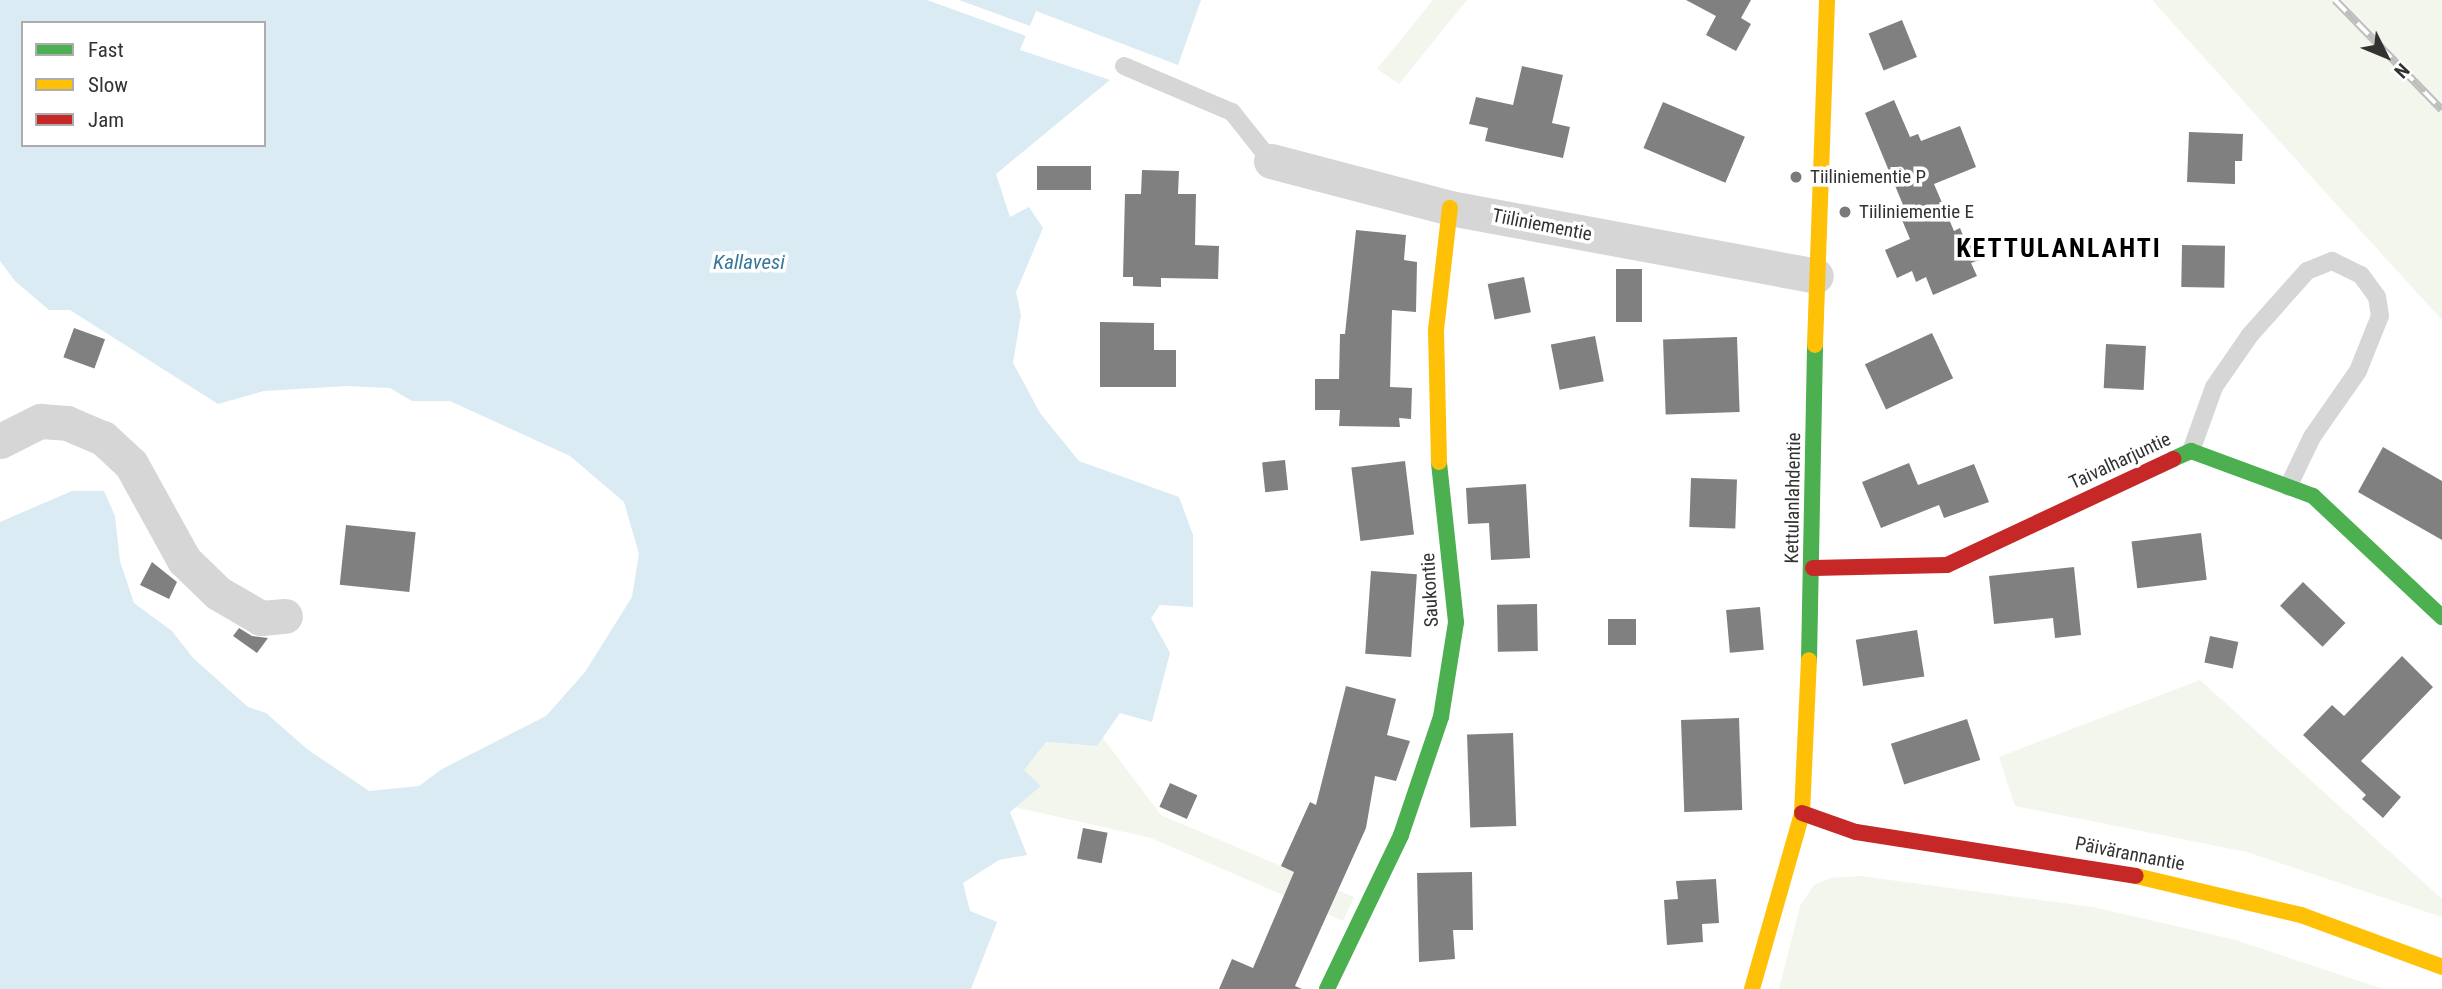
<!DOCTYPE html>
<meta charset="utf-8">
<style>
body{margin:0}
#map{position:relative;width:2442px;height:989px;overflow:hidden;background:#fff;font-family:"Roboto Condensed",sans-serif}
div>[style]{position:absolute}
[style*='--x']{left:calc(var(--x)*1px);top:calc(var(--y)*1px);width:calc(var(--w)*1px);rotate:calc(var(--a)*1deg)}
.green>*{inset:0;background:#f2f6ed}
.water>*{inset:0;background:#daebf4}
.pier>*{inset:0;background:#fff}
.building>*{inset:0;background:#808080;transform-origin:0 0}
.lane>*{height:18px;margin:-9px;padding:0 9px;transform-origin:9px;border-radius:9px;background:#d6d6d6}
.street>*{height:35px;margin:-17.5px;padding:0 17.5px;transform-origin:17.5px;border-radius:17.5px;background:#d6d6d6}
.fast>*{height:16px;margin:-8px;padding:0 8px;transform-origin:8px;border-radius:8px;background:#4caf50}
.slow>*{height:16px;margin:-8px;padding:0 8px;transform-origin:8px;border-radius:8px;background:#ffc107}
.jam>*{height:16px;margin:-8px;padding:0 8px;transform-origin:8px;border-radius:8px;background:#c62828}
.rail>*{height:8px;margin-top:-4px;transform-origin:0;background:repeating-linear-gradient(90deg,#fff 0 16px,#bebebe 0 32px);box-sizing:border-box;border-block:2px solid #bebebe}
.dots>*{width:19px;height:19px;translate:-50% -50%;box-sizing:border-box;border:4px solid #fff;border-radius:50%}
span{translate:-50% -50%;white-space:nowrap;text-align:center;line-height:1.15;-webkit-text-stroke:7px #fff;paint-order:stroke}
.poi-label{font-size:19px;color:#323232}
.left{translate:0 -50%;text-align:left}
.street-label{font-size:19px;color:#323232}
.water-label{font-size:21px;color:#36789d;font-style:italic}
.district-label{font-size:26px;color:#000;font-weight:700;letter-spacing:2px}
.legend{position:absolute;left:21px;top:21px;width:245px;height:126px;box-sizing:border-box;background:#fff;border:2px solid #adadad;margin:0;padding:9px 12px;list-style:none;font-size:21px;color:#323232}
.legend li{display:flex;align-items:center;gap:14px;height:35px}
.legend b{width:35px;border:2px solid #adadad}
.north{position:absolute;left:2351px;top:21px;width:70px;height:70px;-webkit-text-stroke:5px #fff;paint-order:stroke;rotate:133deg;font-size:19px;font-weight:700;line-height:28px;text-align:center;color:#323232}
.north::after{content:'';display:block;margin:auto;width:24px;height:32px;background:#323232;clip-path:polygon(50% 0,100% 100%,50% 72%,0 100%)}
</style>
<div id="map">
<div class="green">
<div style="clip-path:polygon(1433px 0,1467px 0,1399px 84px,1377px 69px)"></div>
<div style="clip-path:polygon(2152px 0,2442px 0,2442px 320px,2337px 205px)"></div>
<div style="clip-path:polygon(2200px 680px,2442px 899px,2442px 917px,2247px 852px,2015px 806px,1999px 757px)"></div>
<div style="clip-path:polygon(1103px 738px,1161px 815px,1354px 897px,1343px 921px,1151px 838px,1015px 807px,1041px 786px,1023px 771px,1045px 742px,1097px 746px)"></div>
<div style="clip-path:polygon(1860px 876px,2093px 907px,2232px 939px,2383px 989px,1779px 989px,1800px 906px,1814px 885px,1830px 878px)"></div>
</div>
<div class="water">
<div style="clip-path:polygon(evenodd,0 0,1201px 0,1178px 65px,1036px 11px,1020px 50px,1110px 80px,996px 174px,1010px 217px,1029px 207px,1043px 228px,1016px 292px,1021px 315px,1013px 363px,1040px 413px,1079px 461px,1179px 497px,1193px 535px,1193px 607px,1160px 605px,1151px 618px,1170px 653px,1152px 722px,1120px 713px,1097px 746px,1046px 742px,1024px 770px,1041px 786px,1010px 812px,1027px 855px,999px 860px,963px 883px,970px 911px,997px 922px,971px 989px,0 989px,0 522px,72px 491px,104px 491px,115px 516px,120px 561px,134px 603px,172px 631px,193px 658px,248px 707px,266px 713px,307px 749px,369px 791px,419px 786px,442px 769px,546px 716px,585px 672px,632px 597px,639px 554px,624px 502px,570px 456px,450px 401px,412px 401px,390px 388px,347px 386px,264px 391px,218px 404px,70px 310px,49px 310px,15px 281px,0 261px,0 0,23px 23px,264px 23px,264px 145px,23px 145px,23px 23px)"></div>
</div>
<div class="pier">
<div style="clip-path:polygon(927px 0,959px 0,1030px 26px,1026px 36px)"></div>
</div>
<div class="building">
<div style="clip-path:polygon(1686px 0,1751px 0,1741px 18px,1751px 24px,1736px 51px,1706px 35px,1716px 16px)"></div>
<div style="left:1902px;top:20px;width:40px;height:36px;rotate:68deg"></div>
<div style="clip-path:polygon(1522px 66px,1563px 75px,1552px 123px,1570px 127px,1563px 158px,1485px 141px,1488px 128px,1469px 124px,1476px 97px,1513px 105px)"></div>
<div style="clip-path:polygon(1894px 100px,1910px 137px,1918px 134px,1921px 141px,1960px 126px,1976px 167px,1934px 184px,1954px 231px,1960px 228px,1964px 238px,1969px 236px,1979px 260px,1971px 263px,1977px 276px,1933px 295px,1926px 277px,1916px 282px,1912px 271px,1897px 278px,1885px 250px,1910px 239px,1902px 220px,1908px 217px,1865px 113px)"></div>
<div style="left:1663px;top:102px;width:89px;height:50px;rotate:23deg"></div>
<div style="clip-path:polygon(2189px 132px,2243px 134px,2242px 161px,2235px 161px,2235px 184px,2187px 182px)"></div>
<div style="left:1091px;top:166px;width:24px;height:54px;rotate:90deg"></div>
<div style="clip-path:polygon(1142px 170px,1179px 171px,1178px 194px,1196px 194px,1195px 245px,1219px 246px,1218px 279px,1161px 278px,1161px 287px,1133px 286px,1133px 277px,1123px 277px,1125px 194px,1141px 194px)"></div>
<div style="clip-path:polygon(1356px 230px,1406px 235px,1404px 260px,1417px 262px,1416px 312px,1392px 310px,1390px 387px,1412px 388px,1411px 419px,1399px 418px,1400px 427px,1339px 426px,1340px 410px,1315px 410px,1315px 379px,1339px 379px,1340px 334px,1345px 334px)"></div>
<div style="left:2182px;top:245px;width:43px;height:42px;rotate:1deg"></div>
<div style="left:1616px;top:269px;width:26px;height:53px"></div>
<div style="left:1524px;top:277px;width:36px;height:37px;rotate:79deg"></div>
<div style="clip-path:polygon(1100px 322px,1154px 323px,1154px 350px,1176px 350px,1176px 387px,1100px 387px)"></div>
<div style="left:74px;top:328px;width:33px;height:31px;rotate:20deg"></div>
<div style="left:1932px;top:333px;width:50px;height:74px;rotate:65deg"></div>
<div style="left:1595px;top:336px;width:46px;height:45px;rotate:79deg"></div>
<div style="left:1737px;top:337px;width:75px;height:74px;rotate:88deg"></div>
<div style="left:2106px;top:344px;width:40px;height:44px;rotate:3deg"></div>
<div style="clip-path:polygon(2383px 447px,2442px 481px,2442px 540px,2358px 492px)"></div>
<div style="left:1285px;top:460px;width:30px;height:23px;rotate:84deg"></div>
<div style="left:1405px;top:461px;width:74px;height:54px;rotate:83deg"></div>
<div style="clip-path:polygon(1909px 463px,1918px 485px,1974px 464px,1989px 502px,1944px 518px,1939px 505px,1881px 528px,1862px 482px)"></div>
<div style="left:1691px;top:478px;width:46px;height:49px;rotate:2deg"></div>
<div style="clip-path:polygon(1526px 484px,1530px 558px,1491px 560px,1489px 523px,1468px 524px,1466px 488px)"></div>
<div style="left:346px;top:525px;width:70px;height:60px;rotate:6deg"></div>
<div style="left:2201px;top:533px;width:47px;height:70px;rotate:83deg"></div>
<div style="clip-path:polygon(152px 562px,177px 582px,169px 599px,140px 585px)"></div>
<div style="clip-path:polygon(2074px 567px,2081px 635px,2055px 638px,2053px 618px,1994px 624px,1989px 576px)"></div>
<div style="left:1371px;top:571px;width:46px;height:83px;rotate:4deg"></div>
<div style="left:2303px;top:582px;width:59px;height:33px;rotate:44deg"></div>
<div style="left:1537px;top:604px;width:47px;height:40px;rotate:89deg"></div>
<div style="left:1760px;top:607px;width:43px;height:34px;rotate:85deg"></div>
<div style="left:1636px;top:619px;width:26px;height:28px;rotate:90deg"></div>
<div style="clip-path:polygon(239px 628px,252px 636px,268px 638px,257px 653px,233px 636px)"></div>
<div style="left:1917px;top:630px;width:47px;height:62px;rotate:81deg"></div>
<div style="left:2210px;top:636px;width:29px;height:27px;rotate:12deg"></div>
<div style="clip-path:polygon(2402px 656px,2433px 687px,2361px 761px,2401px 797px,2383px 818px,2362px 799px,2366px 795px,2303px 735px,2332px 705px,2344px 716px)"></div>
<div style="clip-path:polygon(1346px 686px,1396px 699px,1387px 735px,1410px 741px,1396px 781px,1375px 776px,1366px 828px,1295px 986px,1302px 989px,1219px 989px,1232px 959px,1253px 968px,1294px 872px,1281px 866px,1310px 802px,1316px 805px)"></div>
<div style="left:1739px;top:718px;width:92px;height:58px;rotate:88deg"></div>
<div style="left:1967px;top:719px;width:43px;height:80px;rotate:72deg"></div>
<div style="left:1513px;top:733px;width:93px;height:46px;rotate:88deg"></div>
<div style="left:1170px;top:783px;width:30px;height:26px;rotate:24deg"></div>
<div style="left:1083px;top:828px;width:25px;height:31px;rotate:11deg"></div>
<div style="clip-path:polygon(1472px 872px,1473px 930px,1453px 930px,1455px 959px,1419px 962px,1417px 873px)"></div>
<div style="clip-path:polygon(1716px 879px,1719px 923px,1702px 924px,1703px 942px,1667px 945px,1664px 900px,1678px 899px,1676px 881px)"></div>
</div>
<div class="lane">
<div style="--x:1124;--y:66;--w:117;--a:23.1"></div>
<div style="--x:1232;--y:112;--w:63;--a:51.5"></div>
<div style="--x:2191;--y:451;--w:68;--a:-70.2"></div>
<div style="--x:2214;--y:387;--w:63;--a:-55.3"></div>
<div style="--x:2250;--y:335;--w:86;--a:-48.3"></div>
<div style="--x:2307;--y:271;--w:27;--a:-22"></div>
<div style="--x:2332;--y:261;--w:32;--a:26"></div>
<div style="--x:2361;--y:275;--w:27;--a:54"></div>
<div style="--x:2377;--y:297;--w:19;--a:81"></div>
<div style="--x:2380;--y:316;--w:59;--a:111.8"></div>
<div style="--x:2358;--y:371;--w:80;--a:124.9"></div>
<div style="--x:2312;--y:437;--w:55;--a:115.6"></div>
</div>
<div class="street">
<div style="--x:1271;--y:161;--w:185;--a:14.7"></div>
<div style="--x:1450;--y:208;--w:372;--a:10.5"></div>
<div style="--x:0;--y:441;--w:45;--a:-26.6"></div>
<div style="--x:40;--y:421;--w:27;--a:4"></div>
<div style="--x:67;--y:423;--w:39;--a:23"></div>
<div style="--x:103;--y:438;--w:38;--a:43"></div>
<div style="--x:131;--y:464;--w:110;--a:61.1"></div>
<div style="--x:184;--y:560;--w:47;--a:44.1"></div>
<div style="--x:218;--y:593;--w:50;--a:30.2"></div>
<div style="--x:261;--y:618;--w:24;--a:-5"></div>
</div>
<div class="fast">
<div style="--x:2173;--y:459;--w:20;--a:-24"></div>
<div style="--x:2191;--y:451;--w:130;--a:20.2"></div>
<div style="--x:2313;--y:496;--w:177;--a:43.2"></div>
<div style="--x:1809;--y:660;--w:315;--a:-88.9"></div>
<div style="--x:1327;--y:989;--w:171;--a:-64.3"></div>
<div style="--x:1401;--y:835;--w:125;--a:-71.3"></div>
<div style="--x:1441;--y:717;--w:96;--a:-81"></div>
<div style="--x:1456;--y:622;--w:161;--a:-96.1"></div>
</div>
<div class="slow">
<div style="--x:1815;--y:345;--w:345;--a:-88"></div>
<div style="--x:1439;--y:462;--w:132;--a:-91.3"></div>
<div style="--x:1436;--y:330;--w:123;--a:-83.5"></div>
<div style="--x:2136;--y:876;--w:170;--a:13.3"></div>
<div style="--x:2301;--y:915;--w:150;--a:20.2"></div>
<div style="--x:1752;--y:989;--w:183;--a:-74.1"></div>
<div style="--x:1802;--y:813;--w:153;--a:-87.4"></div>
</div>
<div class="jam">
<div style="--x:1813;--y:568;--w:134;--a:-1.3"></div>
<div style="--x:1947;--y:565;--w:250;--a:-25.1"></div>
<div style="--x:1802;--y:813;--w:57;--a:19.4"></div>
<div style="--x:1856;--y:832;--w:283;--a:8.9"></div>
</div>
<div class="rail">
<div style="--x:2335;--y:0;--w:153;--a:45.8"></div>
</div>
<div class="dots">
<div style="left:1796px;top:177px;background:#7a7a7a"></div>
<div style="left:1845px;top:212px;background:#7a7a7a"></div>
</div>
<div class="poi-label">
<span class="left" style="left:1810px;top:177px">Tiiliniementie P</span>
<span class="left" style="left:1859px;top:212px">Tiiliniementie E</span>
</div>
<div class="street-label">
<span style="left:1542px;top:225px;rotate:11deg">Tiiliniementie</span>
<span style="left:2120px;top:461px;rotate:-25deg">Taivalharjuntie</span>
<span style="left:1793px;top:498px;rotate:-89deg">Kettulanlahdentie</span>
<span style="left:1430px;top:590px;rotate:-93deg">Saukontie</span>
<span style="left:2130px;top:854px;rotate:11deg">Päivärannantie</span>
</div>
<div class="water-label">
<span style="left:749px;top:262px">Kallavesi</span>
</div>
<div class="district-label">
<span style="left:2059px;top:249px">KETTULANLAHTI</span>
</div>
<ul class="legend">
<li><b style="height:9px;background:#4caf50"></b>Fast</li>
<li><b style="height:9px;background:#ffc107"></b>Slow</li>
<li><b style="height:9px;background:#c62828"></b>Jam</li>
</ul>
<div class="north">N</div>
</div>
